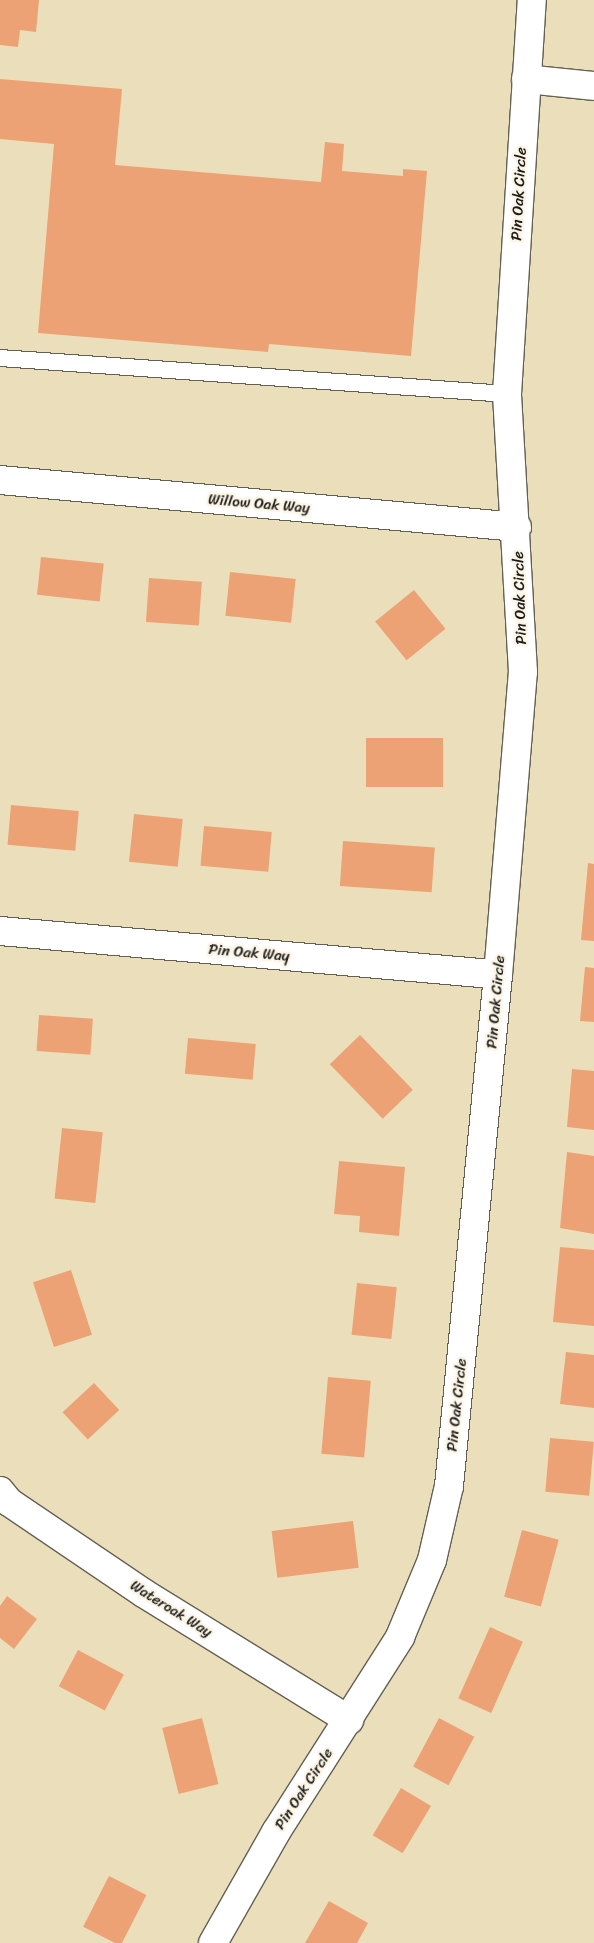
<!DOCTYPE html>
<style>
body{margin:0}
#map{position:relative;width:594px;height:1943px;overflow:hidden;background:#ebdfbb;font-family:Sriracha,sans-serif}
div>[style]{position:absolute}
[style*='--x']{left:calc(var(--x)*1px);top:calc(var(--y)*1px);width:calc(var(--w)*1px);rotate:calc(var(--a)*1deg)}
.building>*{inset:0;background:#eca274;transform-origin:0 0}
.roads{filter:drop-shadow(1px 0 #646054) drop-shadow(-1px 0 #646054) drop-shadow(0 1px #646054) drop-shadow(0 -1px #646054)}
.service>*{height:16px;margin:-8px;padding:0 8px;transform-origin:8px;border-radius:8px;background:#fff}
.minor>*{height:28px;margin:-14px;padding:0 14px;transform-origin:14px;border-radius:14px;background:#fff}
span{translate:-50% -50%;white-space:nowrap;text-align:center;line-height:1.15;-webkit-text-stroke:5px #fcf5e5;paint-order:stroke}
.street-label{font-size:15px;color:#1c1c1c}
</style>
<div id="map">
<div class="building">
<div style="clip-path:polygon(0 0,39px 0,36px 32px,20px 30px,18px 47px,0 45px)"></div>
<div style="clip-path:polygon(0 79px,122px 89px,115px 165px,321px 182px,325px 142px,344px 144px,342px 171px,403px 176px,403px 169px,427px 171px,411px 356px,269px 344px,268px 352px,38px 333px,54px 144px,0 139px)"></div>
<div style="left:41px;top:557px;width:63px;height:38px;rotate:6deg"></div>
<div style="left:230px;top:572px;width:66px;height:44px;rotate:6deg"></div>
<div style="left:149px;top:578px;width:53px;height:44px;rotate:4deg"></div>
<div style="left:414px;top:590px;width:50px;height:50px;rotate:51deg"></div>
<div style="left:366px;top:738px;width:77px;height:49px"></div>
<div style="left:11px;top:805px;width:68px;height:40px;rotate:5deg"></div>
<div style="left:134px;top:814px;width:49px;height:48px;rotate:6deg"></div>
<div style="left:204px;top:826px;width:68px;height:40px;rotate:5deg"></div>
<div style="left:343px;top:841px;width:92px;height:45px;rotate:4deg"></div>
<div style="clip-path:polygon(588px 863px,594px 864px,594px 941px,581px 940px)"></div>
<div style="clip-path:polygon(585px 967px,594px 968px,594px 1022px,580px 1021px)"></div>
<div style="left:39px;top:1015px;width:54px;height:36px;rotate:4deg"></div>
<div style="left:360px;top:1035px;width:76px;height:42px;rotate:46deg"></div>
<div style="left:188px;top:1038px;width:68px;height:36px;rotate:5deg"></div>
<div style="clip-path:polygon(572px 1069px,594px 1071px,594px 1130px,567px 1127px)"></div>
<div style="left:62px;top:1128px;width:41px;height:71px;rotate:6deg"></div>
<div style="clip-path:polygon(567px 1152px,594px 1156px,594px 1234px,560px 1228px)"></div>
<div style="clip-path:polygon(339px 1161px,405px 1167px,399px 1236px,359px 1232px,360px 1216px,334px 1214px)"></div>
<div style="clip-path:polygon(560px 1247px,594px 1250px,594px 1326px,553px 1322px)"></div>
<div style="left:71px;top:1270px;width:68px;height:40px;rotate:72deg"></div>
<div style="left:357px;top:1283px;width:40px;height:52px;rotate:6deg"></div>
<div style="clip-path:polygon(566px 1352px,594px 1355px,594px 1408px,560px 1404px)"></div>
<div style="left:328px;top:1377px;width:43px;height:77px;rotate:5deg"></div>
<div style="left:94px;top:1383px;width:37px;height:43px;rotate:47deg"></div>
<div style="left:550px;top:1438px;width:44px;height:54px;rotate:5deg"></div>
<div style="left:353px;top:1521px;width:47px;height:82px;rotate:83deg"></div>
<div style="left:522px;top:1530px;width:38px;height:69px;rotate:15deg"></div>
<div style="clip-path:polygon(7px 1596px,37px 1619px,14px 1649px,0 1638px,0 1606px)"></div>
<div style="left:490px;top:1627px;width:36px;height:78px;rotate:24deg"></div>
<div style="left:78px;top:1650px;width:52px;height:41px;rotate:28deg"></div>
<div style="left:202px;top:1718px;width:68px;height:41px;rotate:76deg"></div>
<div style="left:439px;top:1718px;width:40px;height:55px;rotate:28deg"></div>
<div style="left:401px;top:1788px;width:35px;height:55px;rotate:31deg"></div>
<div style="left:109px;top:1876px;width:42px;height:57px;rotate:27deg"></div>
<div style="clip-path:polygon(329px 1901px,368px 1923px,357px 1943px,305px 1943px)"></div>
</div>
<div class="roads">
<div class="service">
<div style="--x:0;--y:358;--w:508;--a:4.06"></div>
</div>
<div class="minor">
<div style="--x:526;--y:79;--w:68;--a:5.9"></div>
<div style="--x:0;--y:480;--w:519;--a:5.19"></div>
<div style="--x:0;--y:931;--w:500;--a:5"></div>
<div style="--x:0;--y:1491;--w:14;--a:51"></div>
<div style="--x:9;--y:1502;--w:164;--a:34.1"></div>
<div style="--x:145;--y:1594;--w:240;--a:31.7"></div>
<div style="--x:213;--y:1943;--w:128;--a:-60.4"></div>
<div style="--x:276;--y:1832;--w:231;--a:-57.5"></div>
<div style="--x:400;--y:1637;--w:83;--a:-67.4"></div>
<div style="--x:432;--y:1560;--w:76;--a:-77.1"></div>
<div style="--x:449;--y:1486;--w:513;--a:-84.52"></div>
<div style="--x:498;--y:975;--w:304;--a:-85.3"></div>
<div style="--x:523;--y:672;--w:278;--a:-93.3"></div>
<div style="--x:507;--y:394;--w:395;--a:-86.4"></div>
</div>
</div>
<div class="street-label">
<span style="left:519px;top:194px;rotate:-87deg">Pin Oak Circle</span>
<span style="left:259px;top:504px;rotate:5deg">Willow Oak Way</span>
<span style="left:520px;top:598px;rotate:-92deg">Pin Oak Circle</span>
<span style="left:249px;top:953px;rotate:5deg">Pin Oak Way</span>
<span style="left:496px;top:1002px;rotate:-85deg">Pin Oak Circle</span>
<span style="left:457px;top:1405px;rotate:-84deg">Pin Oak Circle</span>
<span style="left:171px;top:1609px;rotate:32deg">Wateroak Way</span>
<span style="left:304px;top:1789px;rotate:-57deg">Pin Oak Circle</span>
</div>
</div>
